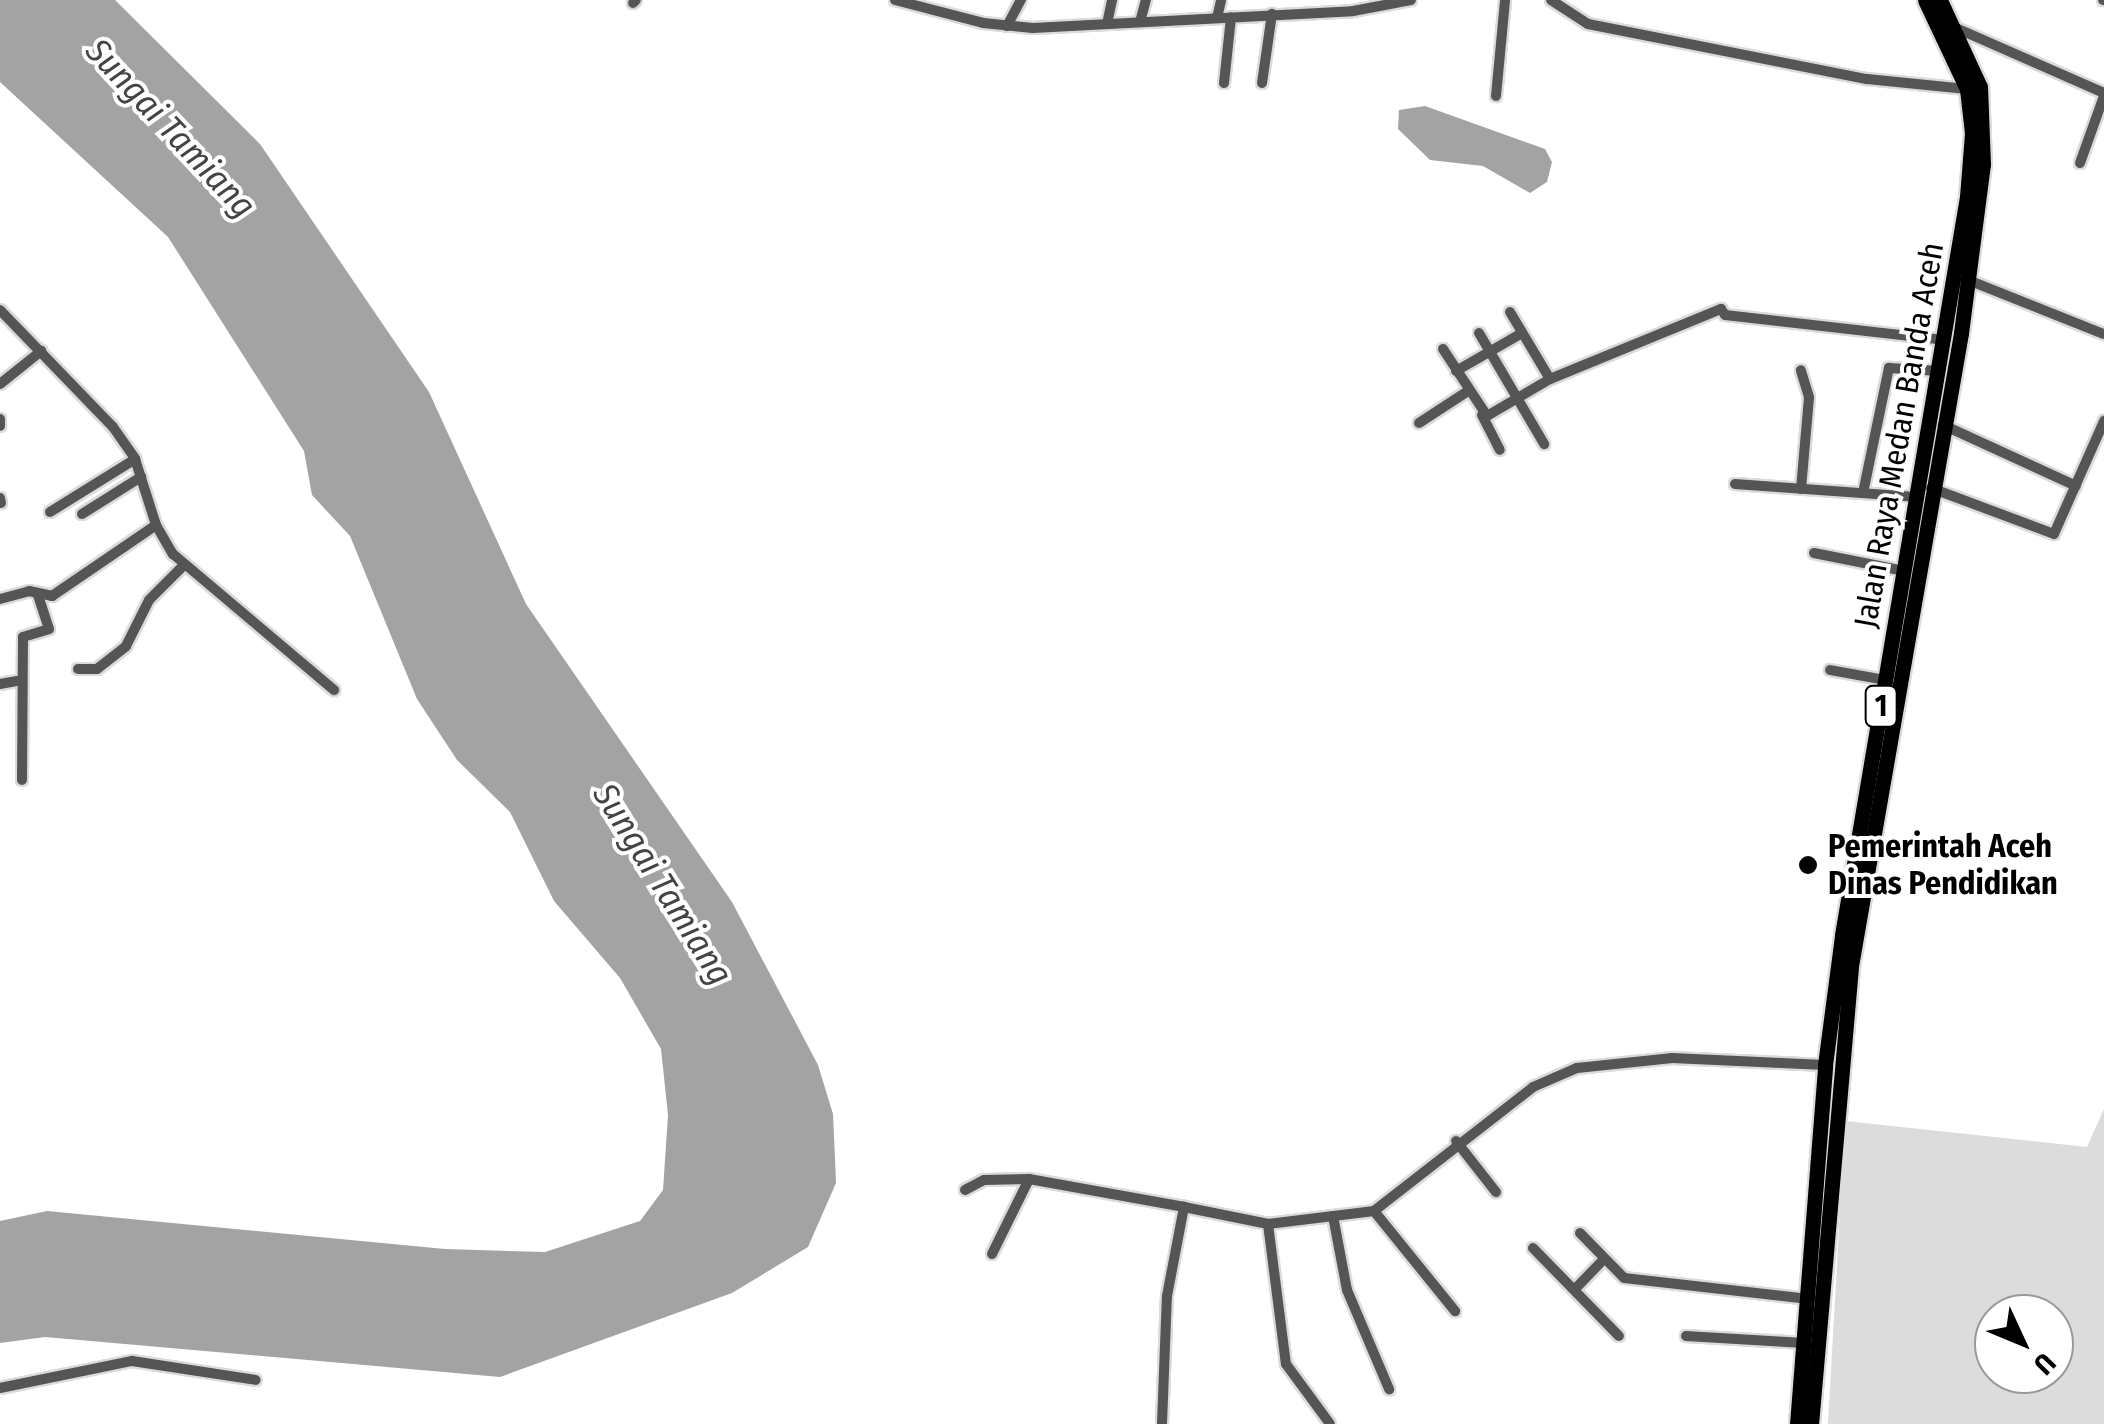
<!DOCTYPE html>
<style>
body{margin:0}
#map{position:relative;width:2104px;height:1424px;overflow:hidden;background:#fff;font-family:"Fira Sans Condensed",sans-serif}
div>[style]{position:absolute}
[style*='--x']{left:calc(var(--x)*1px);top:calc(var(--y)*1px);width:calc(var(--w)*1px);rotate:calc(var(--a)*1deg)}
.green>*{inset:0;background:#dcdcdc}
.water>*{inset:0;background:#a3a3a3}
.roads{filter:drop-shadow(2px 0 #dbdbdb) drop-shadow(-2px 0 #dbdbdb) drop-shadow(0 2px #dbdbdb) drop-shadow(0 -2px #dbdbdb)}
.minor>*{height:10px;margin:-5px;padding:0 5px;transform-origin:5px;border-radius:5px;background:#555}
.highway>*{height:15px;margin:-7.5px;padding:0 7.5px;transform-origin:7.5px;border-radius:7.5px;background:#000}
.dots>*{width:28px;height:28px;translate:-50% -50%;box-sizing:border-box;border:5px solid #fff;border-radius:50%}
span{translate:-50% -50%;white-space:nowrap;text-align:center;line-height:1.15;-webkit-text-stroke:8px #fff;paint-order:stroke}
.shield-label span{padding:2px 8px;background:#fff;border:2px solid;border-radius:8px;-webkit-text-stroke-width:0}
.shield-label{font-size:30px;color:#000;font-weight:700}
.street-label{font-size:32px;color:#000}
.poi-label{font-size:32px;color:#000;font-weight:700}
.left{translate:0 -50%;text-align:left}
.water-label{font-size:35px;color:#444;font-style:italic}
.north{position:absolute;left:1974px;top:1294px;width:100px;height:100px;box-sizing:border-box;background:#fff;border:2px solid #999;border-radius:50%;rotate:134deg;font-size:28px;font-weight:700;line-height:40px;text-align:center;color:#000}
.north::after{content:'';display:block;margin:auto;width:35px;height:45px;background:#000;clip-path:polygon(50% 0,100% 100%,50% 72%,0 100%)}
</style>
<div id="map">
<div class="green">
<div style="clip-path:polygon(evenodd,2104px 1109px,2104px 1424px,1828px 1424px,1845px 1121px,2087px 1147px,2104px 1109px,1994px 1314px,2054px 1314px,2054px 1374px,1994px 1374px,1994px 1314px)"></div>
</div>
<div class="water">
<div style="clip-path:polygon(0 0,115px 0,260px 144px,429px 392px,526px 604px,732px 902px,818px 1065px,833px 1114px,836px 1183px,808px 1247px,732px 1293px,500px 1377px,45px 1337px,0 1343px,0 1221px,47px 1211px,445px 1249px,545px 1252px,640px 1221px,663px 1190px,668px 1115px,661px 1049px,620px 978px,554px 901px,510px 812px,457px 760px,417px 699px,350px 536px,312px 495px,304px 451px,168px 237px,0 82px)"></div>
<div style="clip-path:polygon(1425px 106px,1545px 149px,1552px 162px,1547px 182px,1530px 193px,1483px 166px,1430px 160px,1398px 129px,1399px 110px)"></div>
</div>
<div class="roads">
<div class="minor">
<div style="--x:895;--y:0;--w:91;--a:14.6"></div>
<div style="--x:983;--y:23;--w:50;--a:5.7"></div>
<div style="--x:1033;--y:28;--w:320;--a:-3"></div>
<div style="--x:1353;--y:11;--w:59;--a:-10.7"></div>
<div style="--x:1551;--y:0;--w:44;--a:33"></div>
<div style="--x:1588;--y:24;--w:284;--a:11.2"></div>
<div style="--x:1867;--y:79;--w:100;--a:5.7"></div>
<div style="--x:2103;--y:0;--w:1;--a:0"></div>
<div style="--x:633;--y:3;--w:4;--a:-45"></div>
<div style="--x:1217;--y:18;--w:18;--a:-77"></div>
<div style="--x:1140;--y:22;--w:23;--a:-75"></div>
<div style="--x:1107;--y:24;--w:25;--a:-78"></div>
<div style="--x:1007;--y:26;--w:30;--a:-62"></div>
<div style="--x:1956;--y:28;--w:162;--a:23.7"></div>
<div style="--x:1224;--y:83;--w:66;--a:-83.9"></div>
<div style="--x:1262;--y:83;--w:70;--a:-81.8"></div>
<div style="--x:1496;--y:96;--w:96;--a:-84.6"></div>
<div style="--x:2080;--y:163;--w:71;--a:-70.3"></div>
<div style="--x:1968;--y:280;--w:146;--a:21.7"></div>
<div style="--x:0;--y:310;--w:163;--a:46"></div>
<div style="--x:113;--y:427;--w:39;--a:55"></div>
<div style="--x:135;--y:459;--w:69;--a:72.3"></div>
<div style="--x:156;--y:525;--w:34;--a:60"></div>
<div style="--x:173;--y:554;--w:211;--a:40.2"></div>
<div style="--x:1510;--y:312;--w:78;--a:59.2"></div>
<div style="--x:1479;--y:333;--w:129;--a:59.6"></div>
<div style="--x:1443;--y:349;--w:80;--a:56.7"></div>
<div style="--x:1487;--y:416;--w:73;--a:-30.4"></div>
<div style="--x:1550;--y:379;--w:185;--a:-22.3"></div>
<div style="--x:1721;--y:309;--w:7;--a:56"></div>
<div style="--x:1725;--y:315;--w:220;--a:6.5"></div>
<div style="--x:1456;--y:371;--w:76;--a:-29.9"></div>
<div style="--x:0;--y:384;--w:53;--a:-38.8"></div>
<div style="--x:1482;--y:415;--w:39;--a:63"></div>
<div style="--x:0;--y:419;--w:7;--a:90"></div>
<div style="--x:1419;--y:423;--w:59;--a:-33.1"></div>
<div style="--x:1943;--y:425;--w:146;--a:24.6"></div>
<div style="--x:1735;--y:484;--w:180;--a:4.1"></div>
<div style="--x:1931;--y:488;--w:131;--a:20.5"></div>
<div style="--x:2054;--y:534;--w:124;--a:-66.1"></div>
<div style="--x:1801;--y:489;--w:92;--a:-85"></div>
<div style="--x:1809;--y:397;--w:28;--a:-107"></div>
<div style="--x:1863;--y:493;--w:128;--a:-78.3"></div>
<div style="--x:1889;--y:368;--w:51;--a:3.4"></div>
<div style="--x:0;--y:498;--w:5;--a:79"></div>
<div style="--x:50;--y:512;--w:100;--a:-31.9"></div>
<div style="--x:82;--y:514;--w:70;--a:-32.1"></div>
<div style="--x:1814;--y:553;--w:92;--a:11.3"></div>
<div style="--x:0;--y:599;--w:30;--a:-15"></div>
<div style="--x:29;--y:591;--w:24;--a:12"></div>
<div style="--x:52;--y:596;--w:126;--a:-34.3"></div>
<div style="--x:78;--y:669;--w:19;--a:0"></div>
<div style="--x:97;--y:669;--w:37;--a:-38"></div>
<div style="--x:126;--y:646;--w:51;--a:-63.4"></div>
<div style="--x:149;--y:600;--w:49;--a:-45"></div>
<div style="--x:1830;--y:670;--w:56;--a:10.3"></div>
<div style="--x:0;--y:684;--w:22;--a:-10"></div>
<div style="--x:22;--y:780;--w:143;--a:-89.6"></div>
<div style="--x:23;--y:637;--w:27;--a:-17"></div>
<div style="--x:49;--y:629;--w:38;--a:-108"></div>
<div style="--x:1456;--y:1141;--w:65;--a:51.9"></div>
<div style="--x:965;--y:1190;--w:21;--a:-28"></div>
<div style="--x:984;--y:1180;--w:45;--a:-1.3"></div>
<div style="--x:1029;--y:1179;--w:158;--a:10.2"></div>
<div style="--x:1374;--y:1211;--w:129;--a:51"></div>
<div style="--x:1333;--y:1216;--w:75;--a:79.3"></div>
<div style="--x:1347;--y:1290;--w:108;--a:67"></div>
<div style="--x:1268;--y:1224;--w:141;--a:82.7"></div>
<div style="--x:1286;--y:1364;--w:74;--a:53.7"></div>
<div style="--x:1580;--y:1233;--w:63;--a:45.6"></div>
<div style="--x:1624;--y:1278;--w:184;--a:6.5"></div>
<div style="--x:1533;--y:1248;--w:123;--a:45.7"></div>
<div style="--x:992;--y:1254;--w:84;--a:-63.7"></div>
<div style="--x:1576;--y:1288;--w:37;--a:-46"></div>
<div style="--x:1686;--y:1336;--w:118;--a:3.4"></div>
<div style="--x:0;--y:1388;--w:135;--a:-11.6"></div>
<div style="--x:132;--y:1361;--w:125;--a:8.7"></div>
<div style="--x:1162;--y:1424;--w:128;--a:-87.8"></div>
<div style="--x:1167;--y:1296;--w:91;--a:-79.2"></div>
<div style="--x:1184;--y:1207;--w:86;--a:11.4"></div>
<div style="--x:1268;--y:1224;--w:107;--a:-7"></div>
<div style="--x:1374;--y:1211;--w:202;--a:-37.9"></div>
<div style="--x:1533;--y:1087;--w:48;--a:-23.4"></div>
<div style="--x:1577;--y:1068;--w:96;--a:-6"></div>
<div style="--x:1672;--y:1058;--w:153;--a:2.6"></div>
</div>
<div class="highway">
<div style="--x:1797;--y:1424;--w:360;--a:-85.5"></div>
<div style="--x:1825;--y:1065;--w:131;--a:-82.5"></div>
<div style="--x:1842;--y:935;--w:749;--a:-80.39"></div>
<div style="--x:1967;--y:197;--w:64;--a:-85.5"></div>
<div style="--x:1972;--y:133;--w:44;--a:-96.5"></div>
<div style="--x:1967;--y:89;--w:98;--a:-115.3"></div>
<div style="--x:1811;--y:1424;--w:460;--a:-85"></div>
<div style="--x:1851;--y:966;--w:642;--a:-80.14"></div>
<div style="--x:1961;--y:333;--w:170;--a:-82.6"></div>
<div style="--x:1983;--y:164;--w:77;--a:-92.2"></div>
<div style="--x:1980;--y:87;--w:96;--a:-114.7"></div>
</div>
</div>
<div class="dots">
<div style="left:1808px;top:865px;background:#000"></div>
</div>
<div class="shield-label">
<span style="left:1881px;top:706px">1</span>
</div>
<div class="street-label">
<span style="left:1899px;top:435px;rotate:-80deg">Jalan Raya Medan Banda Aceh</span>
</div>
<div class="poi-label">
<span class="left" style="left:1828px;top:865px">Pemerintah Aceh<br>Dinas Pendidikan</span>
</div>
<div class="water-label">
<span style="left:171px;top:128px;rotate:47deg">Sungai Tamiang</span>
<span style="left:663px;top:884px;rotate:58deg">Sungai Tamiang</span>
</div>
<div class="north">U</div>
</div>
